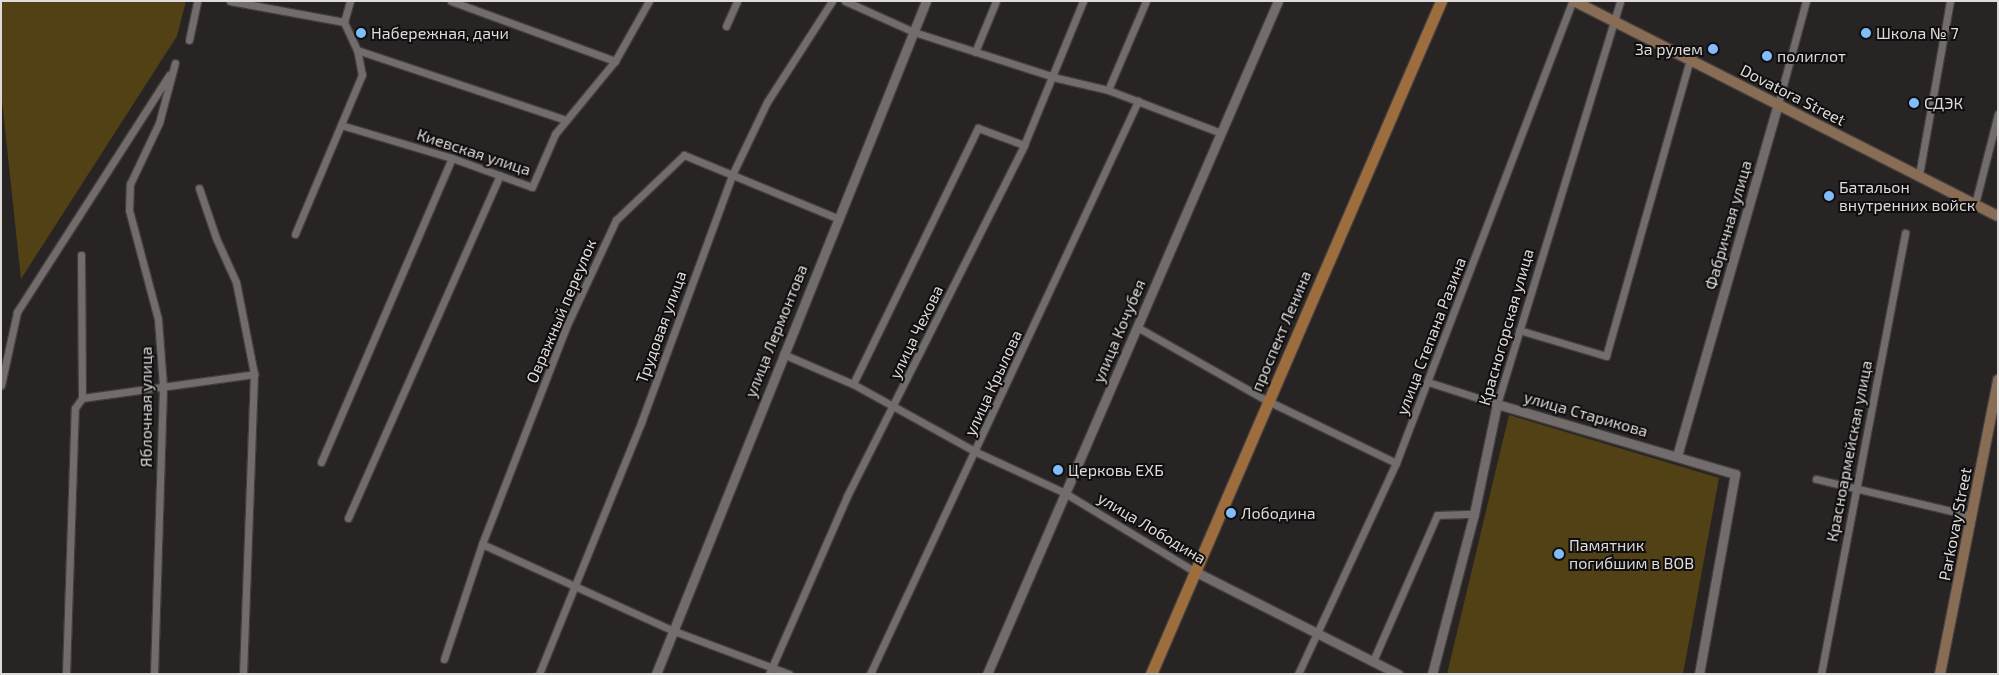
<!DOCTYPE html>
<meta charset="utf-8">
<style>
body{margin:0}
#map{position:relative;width:1999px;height:675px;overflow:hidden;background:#282423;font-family:"Exo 2",sans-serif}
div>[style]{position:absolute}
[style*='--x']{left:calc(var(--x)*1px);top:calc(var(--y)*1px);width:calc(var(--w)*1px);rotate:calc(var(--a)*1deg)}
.green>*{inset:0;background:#514114}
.roads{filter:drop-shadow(1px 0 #423e3e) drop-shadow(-1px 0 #423e3e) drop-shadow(0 1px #423e3e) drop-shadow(0 -1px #423e3e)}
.minor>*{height:7px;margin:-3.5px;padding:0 3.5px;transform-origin:3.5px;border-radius:3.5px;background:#726d6c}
.tertiary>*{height:9px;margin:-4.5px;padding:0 4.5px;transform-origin:4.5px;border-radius:4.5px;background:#726d6c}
.secondary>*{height:10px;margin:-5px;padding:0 5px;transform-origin:5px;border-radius:5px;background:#886d54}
.primary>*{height:11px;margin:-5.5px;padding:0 5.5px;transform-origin:5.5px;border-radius:5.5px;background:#9e6d3d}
.dots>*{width:14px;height:14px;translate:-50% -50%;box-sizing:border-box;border:2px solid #100e0e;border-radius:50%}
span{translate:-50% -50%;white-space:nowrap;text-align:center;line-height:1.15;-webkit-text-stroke:4px #100e0e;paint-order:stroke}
.poi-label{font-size:16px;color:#dedbdb}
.left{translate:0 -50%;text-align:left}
.right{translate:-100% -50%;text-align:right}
.street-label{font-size:16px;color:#dedbdb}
.frame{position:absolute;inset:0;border:2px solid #dedbdb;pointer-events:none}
</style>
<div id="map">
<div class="green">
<div style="clip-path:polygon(1px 1px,186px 1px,177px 36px,21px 279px,1px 91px)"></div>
<div style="clip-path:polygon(1509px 415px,1719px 478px,1683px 674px,1447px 674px)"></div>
</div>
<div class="roads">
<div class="minor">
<div style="--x:230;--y:1;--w:116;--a:10.4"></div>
<div style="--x:451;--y:1;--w:175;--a:20.1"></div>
<div style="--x:845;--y:1;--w:76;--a:24.2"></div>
<div style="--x:914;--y:32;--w:150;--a:17.8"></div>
<div style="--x:1057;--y:78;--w:52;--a:13.2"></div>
<div style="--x:1108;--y:90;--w:121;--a:20.8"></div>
<div style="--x:726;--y:26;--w:27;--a:-66"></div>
<div style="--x:189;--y:40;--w:40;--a:-78"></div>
<div style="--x:357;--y:50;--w:220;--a:18.5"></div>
<div style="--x:975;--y:52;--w:55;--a:-67.6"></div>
<div style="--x:1108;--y:90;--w:97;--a:-66.9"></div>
<div style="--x:1778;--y:104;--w:107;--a:-74.8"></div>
<div style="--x:341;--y:125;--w:116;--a:16.6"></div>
<div style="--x:452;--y:158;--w:85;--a:19.9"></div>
<div style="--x:532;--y:187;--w:58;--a:-66.5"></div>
<div style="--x:555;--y:134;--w:94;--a:-50.6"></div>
<div style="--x:615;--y:61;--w:69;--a:-60.5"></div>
<div style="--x:1919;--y:175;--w:177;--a:-79.9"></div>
<div style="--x:199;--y:188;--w:53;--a:71.2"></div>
<div style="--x:216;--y:238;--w:48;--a:65.6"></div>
<div style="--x:236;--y:282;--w:94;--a:78.9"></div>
<div style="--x:254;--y:374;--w:300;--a:92.1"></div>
<div style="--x:1975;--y:204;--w:93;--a:-75.7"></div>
<div style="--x:295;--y:234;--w:173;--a:-67.2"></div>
<div style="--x:362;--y:75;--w:25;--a:-101"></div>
<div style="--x:357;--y:50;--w:31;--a:-115"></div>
<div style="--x:344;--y:22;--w:22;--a:-74"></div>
<div style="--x:1137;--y:327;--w:150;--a:29.5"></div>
<div style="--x:1268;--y:401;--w:142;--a:25.8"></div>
<div style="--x:1519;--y:330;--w:91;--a:16.6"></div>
<div style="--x:1606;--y:356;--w:308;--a:-74.2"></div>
<div style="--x:783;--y:354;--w:76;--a:23.2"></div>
<div style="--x:853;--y:384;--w:141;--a:28.9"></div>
<div style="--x:976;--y:452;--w:98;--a:24.7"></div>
<div style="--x:1065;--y:493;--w:151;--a:31.2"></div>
<div style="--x:1428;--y:382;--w:72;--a:17.7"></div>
<div style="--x:1497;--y:404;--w:421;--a:-73"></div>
<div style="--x:853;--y:384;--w:285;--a:-64"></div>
<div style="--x:978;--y:128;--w:49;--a:20.3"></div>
<div style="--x:1;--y:385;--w:75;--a:-77.6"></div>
<div style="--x:17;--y:312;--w:282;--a:-57.3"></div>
<div style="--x:82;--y:398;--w:174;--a:-7.9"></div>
<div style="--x:321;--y:462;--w:331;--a:-66.7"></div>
<div style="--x:1816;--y:479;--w:160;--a:13.3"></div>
<div style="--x:348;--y:518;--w:375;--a:-66.1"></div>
<div style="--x:482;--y:544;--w:211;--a:24.4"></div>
<div style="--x:674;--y:631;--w:123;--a:20.5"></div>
<div style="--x:444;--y:659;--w:121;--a:-71.7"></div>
<div style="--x:482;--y:544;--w:233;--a:-68.8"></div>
<div style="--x:566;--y:327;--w:118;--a:-65"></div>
<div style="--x:616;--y:220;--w:94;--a:-43.7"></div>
<div style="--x:684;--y:155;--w:168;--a:22.4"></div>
<div style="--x:1373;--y:661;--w:159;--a:-66.3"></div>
<div style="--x:1437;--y:515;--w:37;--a:-2"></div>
<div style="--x:66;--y:674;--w:266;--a:-88.1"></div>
<div style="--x:75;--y:408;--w:12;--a:-55"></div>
<div style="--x:82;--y:398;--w:143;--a:-90.4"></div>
<div style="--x:154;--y:674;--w:288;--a:-88.2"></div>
<div style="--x:163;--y:386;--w:67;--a:-94.3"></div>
<div style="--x:158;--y:319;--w:113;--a:-104.9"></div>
<div style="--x:129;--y:210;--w:26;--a:-88"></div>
<div style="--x:130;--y:184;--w:68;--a:-64.6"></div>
<div style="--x:159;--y:123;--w:62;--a:-75.1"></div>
<div style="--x:539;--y:674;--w:274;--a:-67.9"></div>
<div style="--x:642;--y:420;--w:261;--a:-69.8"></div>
<div style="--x:732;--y:175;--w:81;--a:-64.4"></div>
<div style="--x:767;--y:102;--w:120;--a:-57.2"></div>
<div style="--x:769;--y:674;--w:194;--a:-66.3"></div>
<div style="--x:847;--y:496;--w:393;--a:-63.2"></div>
<div style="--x:1024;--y:145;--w:156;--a:-67.7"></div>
<div style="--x:870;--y:674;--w:633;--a:-64.93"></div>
<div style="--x:1298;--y:674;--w:233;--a:-65.1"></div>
<div style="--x:1396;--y:463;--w:494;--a:-69.1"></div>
<div style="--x:1821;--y:674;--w:449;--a:-79.2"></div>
</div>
<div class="tertiary">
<div style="--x:1677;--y:456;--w:366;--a:-74"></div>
<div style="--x:1194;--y:571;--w:229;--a:26.8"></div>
<div style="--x:656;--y:674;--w:725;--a:-68.14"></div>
<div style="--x:987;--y:674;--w:733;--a:-66.62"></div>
<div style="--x:1432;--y:674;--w:165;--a:-75.3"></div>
<div style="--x:1474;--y:514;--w:112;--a:-78.2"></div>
<div style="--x:1497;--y:404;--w:248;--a:16.4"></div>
<div style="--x:1735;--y:474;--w:203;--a:100.2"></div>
</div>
<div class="secondary">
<div style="--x:1574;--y:1;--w:475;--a:26.9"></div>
<div style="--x:1940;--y:674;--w:300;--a:-78.8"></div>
</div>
<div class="primary">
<div style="--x:1151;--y:674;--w:733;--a:-66.69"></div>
</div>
</div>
<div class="dots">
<div style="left:361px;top:33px;background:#81bdfa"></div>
<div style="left:1866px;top:33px;background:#81bdfa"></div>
<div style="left:1713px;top:49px;background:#81bdfa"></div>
<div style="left:1767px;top:56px;background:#81bdfa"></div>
<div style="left:1914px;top:103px;background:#81bdfa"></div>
<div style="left:1829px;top:196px;background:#81bdfa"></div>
<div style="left:1058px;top:470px;background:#81bdfa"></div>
<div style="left:1231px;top:513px;background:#81bdfa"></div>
<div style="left:1559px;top:554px;background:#81bdfa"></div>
</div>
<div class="poi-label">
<span class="left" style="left:371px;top:33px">Набережная, дачи</span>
<span class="left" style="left:1876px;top:33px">Школа № 7</span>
<span class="right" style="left:1703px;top:49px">За рулем</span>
<span class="left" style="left:1777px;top:56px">полиглот</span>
<span class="left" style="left:1924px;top:103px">СДЭК</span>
<span class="left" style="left:1839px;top:196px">Батальон<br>внутренних войск</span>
<span class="left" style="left:1068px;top:470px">Церковь ЕХБ</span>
<span class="left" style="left:1241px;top:513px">Лободина</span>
<span class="left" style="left:1569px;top:554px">Памятник<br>погибшим в ВОВ</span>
</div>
<div class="street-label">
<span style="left:1793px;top:95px;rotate:27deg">Dovatora Street</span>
<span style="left:474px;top:152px;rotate:18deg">Киевская улица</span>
<span style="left:1728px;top:225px;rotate:-74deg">Фабричная улица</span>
<span style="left:561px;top:311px;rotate:-67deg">Овражный переулок</span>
<span style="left:661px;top:327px;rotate:-70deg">Трудовая улица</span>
<span style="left:1506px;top:327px;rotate:-74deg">Красногорская улица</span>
<span style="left:776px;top:331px;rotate:-68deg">улица Лермонтова</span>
<span style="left:1119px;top:331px;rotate:-67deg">улица Кочубея</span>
<span style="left:1281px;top:331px;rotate:-67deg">проспект Ленина</span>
<span style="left:916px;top:332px;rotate:-64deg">улица Чехова</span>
<span style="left:1431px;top:336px;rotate:-69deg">улица Степана Разина</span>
<span style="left:993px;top:383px;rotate:-65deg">улица Крылова</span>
<span style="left:146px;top:407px;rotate:-90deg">Яблочная улица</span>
<span style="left:1586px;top:414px;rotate:16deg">улица Старикова</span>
<span style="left:1849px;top:451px;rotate:-79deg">Красноармейская улица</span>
<span style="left:1955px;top:524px;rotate:-79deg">Parkovay Street</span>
<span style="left:1152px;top:528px;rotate:31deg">улица Лободина</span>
</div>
<div class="frame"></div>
</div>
